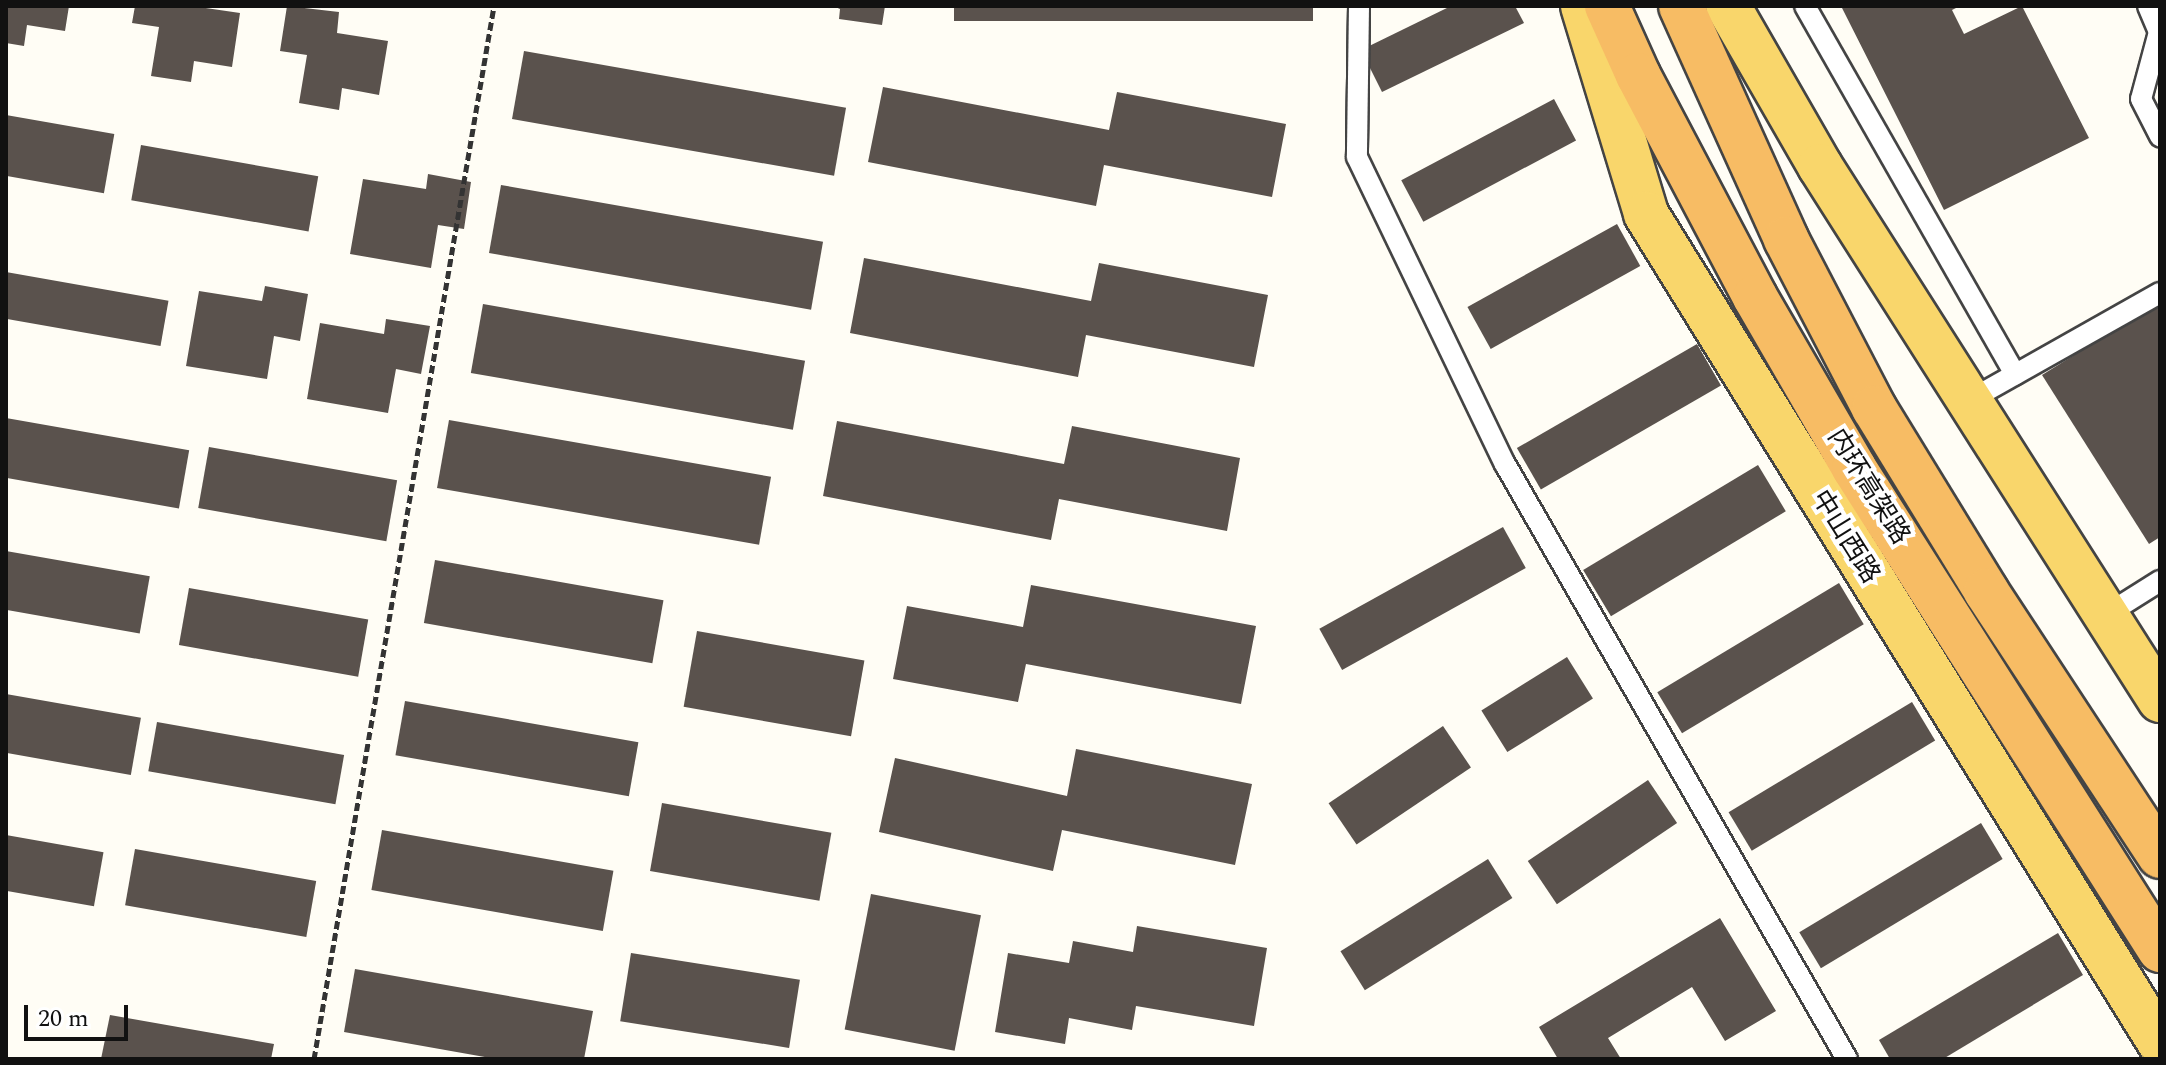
<!DOCTYPE html>
<meta charset="utf-8">
<style>
body{margin:0}
#map{position:relative;width:2166px;height:1065px;overflow:hidden;background:#fffdf5;font-family:Spectral,"Noto Sans SC",serif}
div>[style]{position:absolute}
[style*='--x']{left:calc(var(--x)*1px);top:calc(var(--y)*1px);width:calc(var(--w)*1px);rotate:calc(var(--a)*1deg)}
.building>*{inset:0;background:#5a524d;transform-origin:0 0}
.path>*{height:5px;margin-top:-2.5px;transform-origin:0;background:repeating-linear-gradient(90deg,#333 0 8px,transparent 0 12px)}
.roads{filter:drop-shadow(2px 0 #444) drop-shadow(-2px 0 #444) drop-shadow(0 2px #444) drop-shadow(0 -2px #444)}
.service>*{height:20px;margin:-10px;padding:0 10px;transform-origin:10px;border-radius:10px;background:#fff}
.primary>*{height:44px;margin:-22px;padding:0 22px;transform-origin:22px;border-radius:22px;background:#f9d66b}
.trunk>*{height:44px;margin:-22px;padding:0 22px;transform-origin:22px;border-radius:22px;background:#f7bc64}
span{translate:-50% -50%;white-space:nowrap;text-align:center;line-height:1.15;-webkit-text-stroke:8px #fff;paint-order:stroke}
.street-label{font-size:26px;color:#111}
.frame{position:absolute;inset:0;border:8px solid #111;pointer-events:none}
.scale{position:absolute;left:24px;top:1005px;width:104px;height:36px;box-sizing:border-box;border:4px solid #111;border-top:0;padding-left:10px;font-size:24px;line-height:28px;white-space:nowrap;color:#111;-webkit-text-stroke:6px #fff;paint-order:stroke}
</style>
<div id="map">
<div class="building">
<div style="clip-path:polygon(6px 6px,69px 6px,65px 31px,27px 25px,24px 46px,6px 43px)"></div>
<div style="clip-path:polygon(135px 6px,192px 6px,240px 13px,232px 67px,194px 61px,191px 82px,151px 76px,159px 27px,132px 23px)"></div>
<div style="clip-path:polygon(287px 6px,339px 12px,337px 33px,388px 41px,379px 95px,342px 88px,339px 110px,299px 103px,307px 55px,280px 51px)"></div>
<div style="clip-path:polygon(833px 6px,885px 6px,882px 25px,839px 19px,840px 9px)"></div>
<div style="left:954px;top:6px;width:359px;height:15px"></div>
<div style="clip-path:polygon(1451px 6px,1515px 6px,1524px 23px,1382px 92px,1361px 50px)"></div>
<div style="clip-path:polygon(1841px 6px,1960px 6px,1952px 10px,1964px 34px,2022px 6px,2089px 138px,1944px 210px)"></div>
<div style="left:524px;top:51px;width:327px;height:69px;rotate:10deg"></div>
<div style="clip-path:polygon(883px 87px,1109px 130px,1117px 92px,1286px 124px,1272px 197px,1104px 165px,1096px 206px,868px 162px)"></div>
<div style="left:1554px;top:99px;width:47px;height:173px;rotate:62deg"></div>
<div style="left:6px;top:115px;width:110px;height:60px;rotate:10deg"></div>
<div style="left:141px;top:145px;width:180px;height:56px;rotate:10deg"></div>
<div style="clip-path:polygon(428px 174px,471px 182px,464px 229px,438px 225px,431px 268px,350px 254px,363px 179px,426px 189px)"></div>
<div style="left:501px;top:185px;width:327px;height:69px;rotate:10deg"></div>
<div style="left:1617px;top:224px;width:48px;height:171px;rotate:61deg"></div>
<div style="clip-path:polygon(864px 258px,1091px 301px,1099px 263px,1268px 295px,1254px 367px,1086px 335px,1078px 377px,850px 333px)"></div>
<div style="left:6px;top:272px;width:165px;height:46px;rotate:10deg"></div>
<div style="clip-path:polygon(265px 286px,308px 294px,300px 341px,274px 336px,267px 379px,186px 366px,199px 291px,262px 301px)"></div>
<div style="clip-path:polygon(2160px 302px,2160px 537px,2149px 544px,2042px 375px)"></div>
<div style="left:483px;top:304px;width:327px;height:70px;rotate:10deg"></div>
<div style="clip-path:polygon(386px 319px,430px 326px,421px 374px,396px 369px,388px 413px,307px 399px,320px 323px,384px 334px)"></div>
<div style="left:1697px;top:344px;width:48px;height:208px;rotate:60deg"></div>
<div style="left:6px;top:418px;width:186px;height:59px;rotate:10deg"></div>
<div style="left:449px;top:420px;width:327px;height:69px;rotate:10deg"></div>
<div style="clip-path:polygon(837px 421px,1064px 464px,1072px 426px,1240px 458px,1227px 531px,1059px 499px,1051px 540px,823px 496px)"></div>
<div style="left:209px;top:447px;width:191px;height:62px;rotate:10deg"></div>
<div style="left:1758px;top:465px;width:54px;height:204px;rotate:59deg"></div>
<div style="left:1503px;top:527px;width:47px;height:210px;rotate:61deg"></div>
<div style="left:6px;top:551px;width:146px;height:58px;rotate:10deg"></div>
<div style="left:435px;top:560px;width:232px;height:64px;rotate:10deg"></div>
<div style="left:1839px;top:583px;width:48px;height:212px;rotate:59deg"></div>
<div style="clip-path:polygon(1031px 585px,1256px 626px,1241px 704px,1026px 664px,1018px 702px,893px 679px,907px 606px,1023px 627px)"></div>
<div style="left:189px;top:588px;width:182px;height:58px;rotate:10deg"></div>
<div style="left:697px;top:631px;width:170px;height:77px;rotate:10deg"></div>
<div style="left:1567px;top:657px;width:49px;height:101px;rotate:58deg"></div>
<div style="left:6px;top:694px;width:137px;height:58px;rotate:10deg"></div>
<div style="left:405px;top:701px;width:237px;height:55px;rotate:10deg"></div>
<div style="left:1912px;top:702px;width:45px;height:214px;rotate:59deg"></div>
<div style="left:157px;top:722px;width:190px;height:50px;rotate:10deg"></div>
<div style="left:1443px;top:726px;width:50px;height:138px;rotate:56deg"></div>
<div style="clip-path:polygon(1076px 749px,1252px 784px,1235px 865px,1062px 830px,1053px 871px,879px 832px,895px 758px,1067px 796px)"></div>
<div style="left:1648px;top:780px;width:52px;height:145px;rotate:56deg"></div>
<div style="left:662px;top:803px;width:172px;height:69px;rotate:10deg"></div>
<div style="left:1981px;top:823px;width:42px;height:212px;rotate:59deg"></div>
<div style="left:382px;top:830px;width:235px;height:61px;rotate:10deg"></div>
<div style="left:6px;top:835px;width:99px;height:55px;rotate:10deg"></div>
<div style="left:135px;top:849px;width:184px;height:57px;rotate:10deg"></div>
<div style="left:1488px;top:859px;width:46px;height:174px;rotate:58deg"></div>
<div style="left:871px;top:894px;width:112px;height:138px;rotate:11deg"></div>
<div style="clip-path:polygon(1720px 918px,1776px 1011px,1725px 1041px,1692px 987px,1608px 1038px,1621px 1059px,1558px 1059px,1539px 1027px)"></div>
<div style="clip-path:polygon(1137px 926px,1267px 948px,1254px 1026px,1136px 1006px,1132px 1030px,1069px 1018px,1065px 1044px,995px 1032px,1008px 953px,1069px 963px,1073px 941px,1133px 952px)"></div>
<div style="clip-path:polygon(2058px 933px,2083px 975px,1943px 1059px,1890px 1059px,1879px 1040px)"></div>
<div style="left:631px;top:953px;width:171px;height:69px;rotate:9deg"></div>
<div style="clip-path:polygon(355px 969px,593px 1011px,584px 1059px,496px 1059px,344px 1032px)"></div>
<div style="clip-path:polygon(110px 1015px,274px 1044px,271px 1059px,101px 1059px)"></div>
</div>
<div class="path">
<div style="--x:314;--y:1059;--w:1068;--a:-80.3"></div>
</div>
<div class="roads">
<div class="service">
<div style="--x:1359;--y:6;--w:151;--a:90.8"></div>
<div style="--x:1357;--y:157;--w:341;--a:64.3"></div>
<div style="--x:1505;--y:464;--w:686;--a:60.11"></div>
<div style="--x:1805;--y:6;--w:424;--a:60.3"></div>
<div style="--x:2148;--y:6;--w:28;--a:67"></div>
<div style="--x:2159;--y:32;--w:69;--a:105"></div>
<div style="--x:2141;--y:99;--w:42;--a:62.8"></div>
<div style="--x:1970;--y:400;--w:218;--a:-29.4"></div>
<div style="--x:2106;--y:615;--w:64;--a:-32.2"></div>
</div>
<div class="primary">
<div style="--x:1583;--y:6;--w:217;--a:73.1"></div>
<div style="--x:1646;--y:214;--w:975;--a:58.2"></div>
<div style="--x:1728;--y:6;--w:185;--a:60.1"></div>
<div style="--x:1820;--y:166;--w:633;--a:57.51"></div>
</div>
<div class="trunk">
<div style="--x:1607;--y:6;--w:76;--a:65.8"></div>
<div style="--x:1638;--y:75;--w:251;--a:62.2"></div>
<div style="--x:1755;--y:297;--w:198;--a:59.9"></div>
<div style="--x:1854;--y:468;--w:571;--a:57.59"></div>
<div style="--x:1681;--y:6;--w:256;--a:65.7"></div>
<div style="--x:1786;--y:239;--w:191;--a:62.5"></div>
<div style="--x:1874;--y:408;--w:215;--a:58.5"></div>
<div style="--x:1986;--y:591;--w:317;--a:56.7"></div>
</div>
</div>
<div class="street-label">
<span style="left:1868px;top:487px;rotate:58deg">内环高架路</span>
<span style="left:1845px;top:537px;rotate:58deg">中山西路</span>
</div>
<div class="frame"></div>
<div class="scale">20 m</div>
</div>
